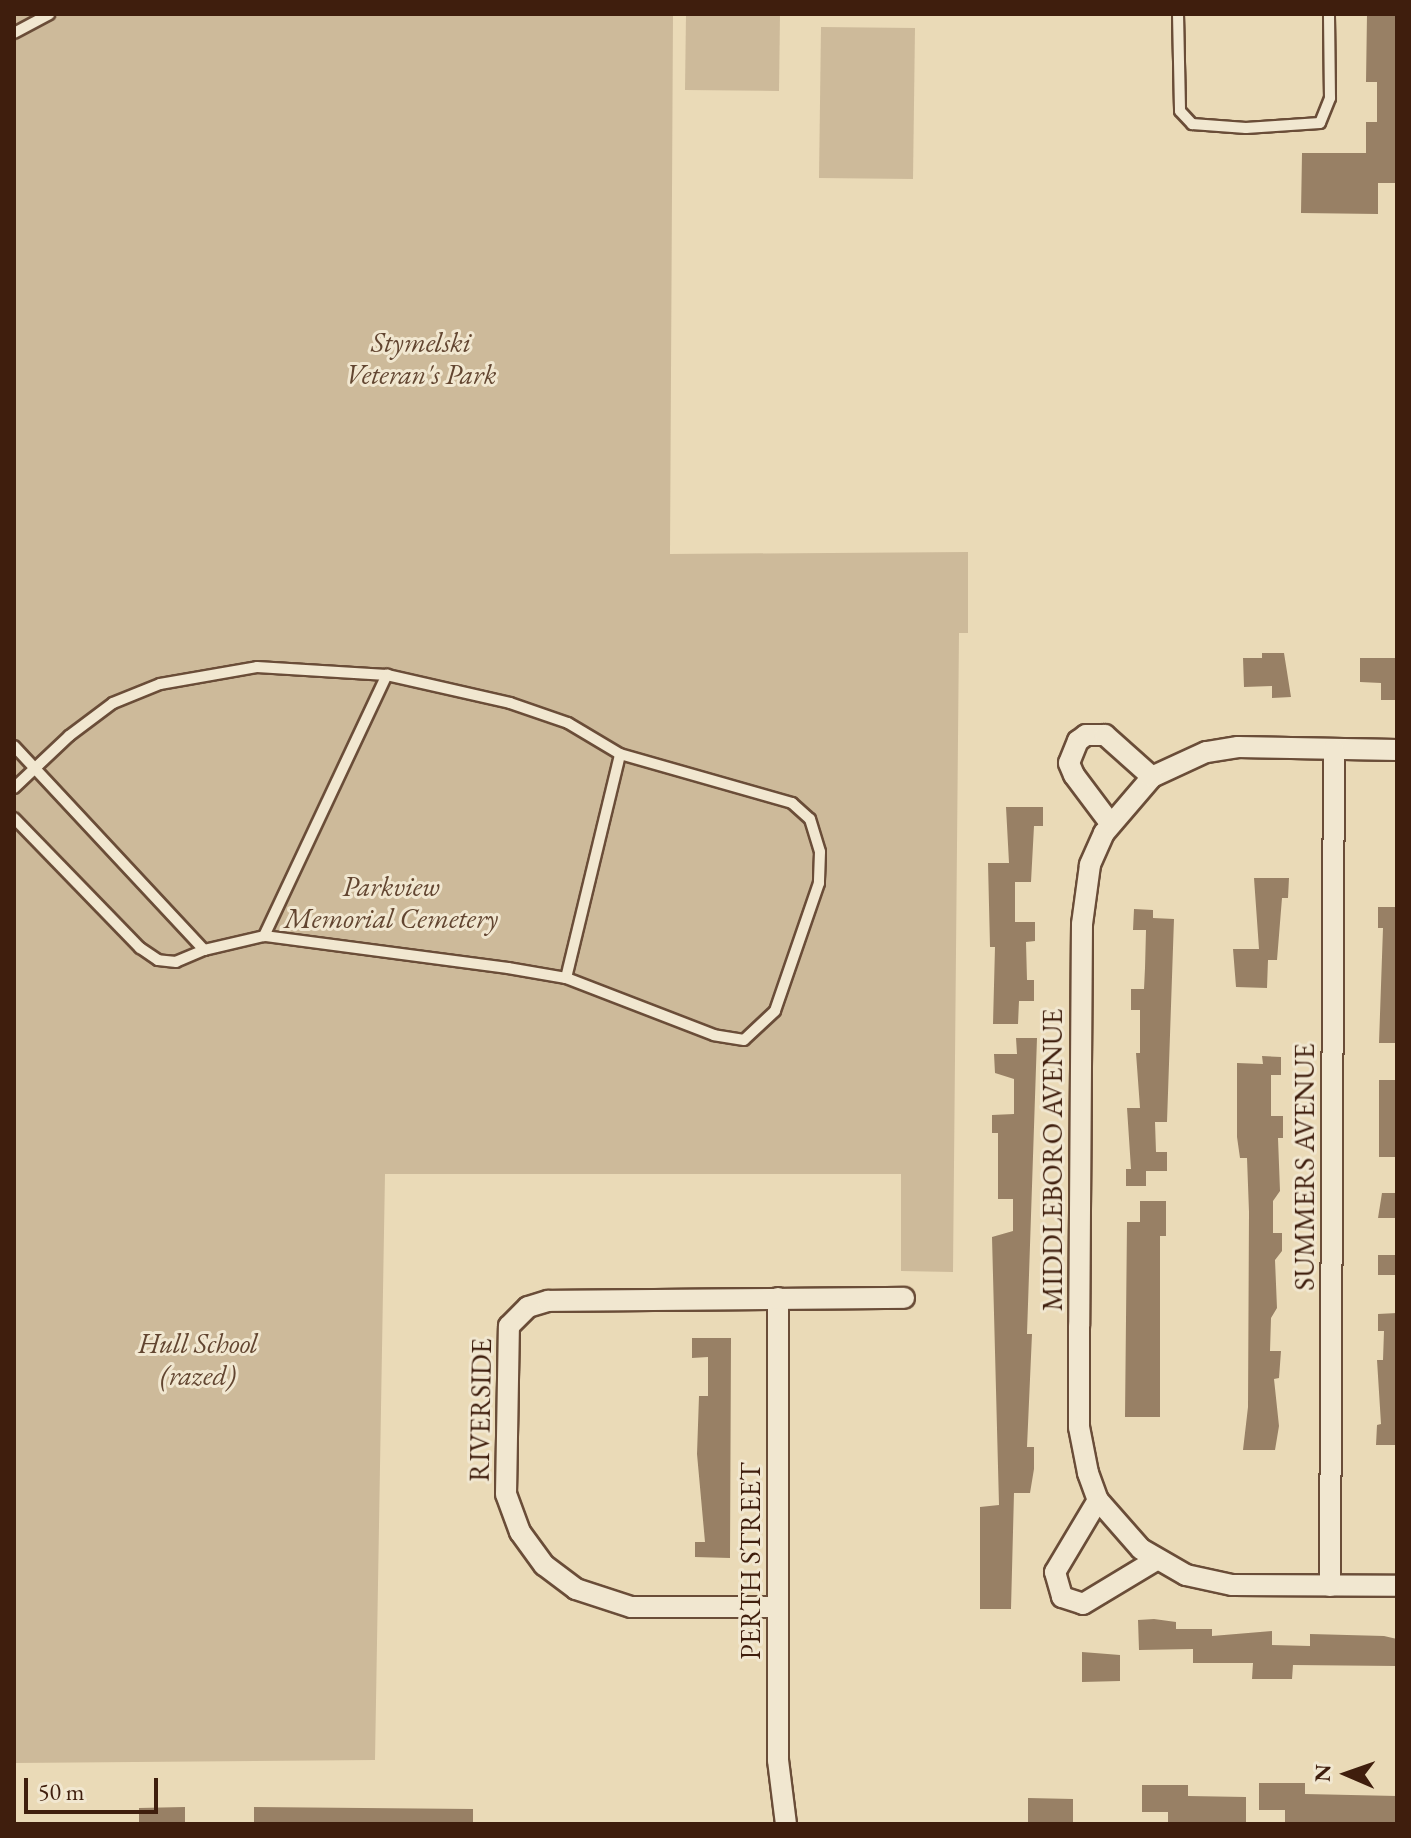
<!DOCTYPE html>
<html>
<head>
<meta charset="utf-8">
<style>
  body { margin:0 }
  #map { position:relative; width:1411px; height:1838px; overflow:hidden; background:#eadab7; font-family:"EB Garamond",serif }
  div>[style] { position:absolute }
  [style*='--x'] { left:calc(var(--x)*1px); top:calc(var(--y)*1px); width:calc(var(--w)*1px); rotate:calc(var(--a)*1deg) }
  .green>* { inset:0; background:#cdba9a }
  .building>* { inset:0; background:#988065 }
  .roads { filter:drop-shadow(2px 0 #6a4d38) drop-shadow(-2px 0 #6a4d38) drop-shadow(0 2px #6a4d38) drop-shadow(0 -2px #6a4d38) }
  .service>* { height:10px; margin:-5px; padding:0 5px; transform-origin:5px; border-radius:5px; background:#f1e7d0 }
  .minor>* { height:20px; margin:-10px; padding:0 10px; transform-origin:10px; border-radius:10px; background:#f1e7d0 }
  span { translate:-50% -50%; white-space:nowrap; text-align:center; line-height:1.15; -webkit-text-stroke:6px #f1e7d0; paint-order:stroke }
  .park-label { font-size:28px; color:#624530; font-style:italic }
  .street-label { font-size:28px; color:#3f1e0d }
  .frame { position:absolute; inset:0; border:16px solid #3f1e0d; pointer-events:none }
  .north { position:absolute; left:1307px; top:1734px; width:80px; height:80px; -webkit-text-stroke:6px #f1e7d0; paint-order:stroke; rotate:272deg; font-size:22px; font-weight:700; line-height:32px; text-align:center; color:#3f1e0d }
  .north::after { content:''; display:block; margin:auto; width:28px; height:36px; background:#3f1e0d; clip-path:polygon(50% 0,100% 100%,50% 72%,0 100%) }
  .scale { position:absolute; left:24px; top:1778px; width:134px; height:36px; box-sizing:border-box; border:4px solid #3f1e0d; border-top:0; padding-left:10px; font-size:24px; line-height:28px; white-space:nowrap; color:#3f1e0d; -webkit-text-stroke:6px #f1e7d0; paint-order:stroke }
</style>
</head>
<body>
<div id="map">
  <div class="green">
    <i style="clip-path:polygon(14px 14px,673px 14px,670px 554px,968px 552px,968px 633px,959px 633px,953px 1272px,901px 1271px,901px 1174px,385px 1174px,375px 1760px,14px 1763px)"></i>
    <i style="clip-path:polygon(686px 14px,780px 14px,779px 91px,685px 90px)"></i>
    <i style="clip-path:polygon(821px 27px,915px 28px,913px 179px,819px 178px)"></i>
  </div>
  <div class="building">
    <i style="clip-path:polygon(1367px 14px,1397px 14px,1397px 183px,1378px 183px,1378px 214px,1301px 213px,1302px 153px,1366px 153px,1366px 122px,1377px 122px,1377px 82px,1366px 82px)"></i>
    <i style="clip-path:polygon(1262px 653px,1284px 653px,1291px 697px,1272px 698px,1272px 686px,1244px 687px,1243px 658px,1262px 658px)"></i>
    <i style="clip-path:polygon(1360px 658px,1395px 658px,1397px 700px,1381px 700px,1381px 683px,1360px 682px)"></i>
    <i style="clip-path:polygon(1006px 807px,1043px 807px,1043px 826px,1034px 826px,1031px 882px,1015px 882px,1015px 922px,1035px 922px,1035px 941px,1026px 942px,1027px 980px,1034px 980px,1034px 1001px,1019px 1001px,1018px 1024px,993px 1024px,995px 947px,990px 947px,988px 863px,1009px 863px)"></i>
    <i style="clip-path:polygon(1254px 878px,1289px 878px,1288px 898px,1282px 898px,1277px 960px,1268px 960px,1267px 988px,1236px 987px,1233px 949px,1259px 949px)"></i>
    <i style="clip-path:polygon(1378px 907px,1397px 907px,1397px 1043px,1379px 1043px,1383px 928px,1378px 928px)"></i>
    <i style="clip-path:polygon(1134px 909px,1153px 910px,1153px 918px,1174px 919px,1167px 1122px,1155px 1122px,1156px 1152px,1167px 1152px,1167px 1171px,1146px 1171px,1146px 1186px,1126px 1186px,1126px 1169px,1131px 1169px,1127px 1108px,1140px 1108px,1136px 1053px,1140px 1053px,1140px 1010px,1131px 1010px,1131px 989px,1144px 989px,1145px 968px,1146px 930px,1133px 930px)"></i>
    <i style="clip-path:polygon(1016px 1038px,1037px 1038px,1027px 1334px,1032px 1334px,1027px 1447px,1034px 1447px,1034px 1469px,1030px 1493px,1014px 1493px,1011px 1609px,980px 1609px,980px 1507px,999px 1505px,992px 1237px,1013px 1231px,1013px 1199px,998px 1199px,998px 1133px,992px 1133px,992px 1115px,1014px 1114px,1014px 1079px,995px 1073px,994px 1054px,1017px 1054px)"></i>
    <i style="clip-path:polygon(1262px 1056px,1281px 1057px,1281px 1075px,1271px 1075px,1271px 1116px,1283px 1116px,1283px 1138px,1278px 1138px,1280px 1191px,1273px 1201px,1273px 1233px,1282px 1233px,1282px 1251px,1275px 1260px,1277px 1308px,1271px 1318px,1270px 1351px,1281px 1351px,1279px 1378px,1274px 1379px,1279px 1426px,1275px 1450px,1243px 1450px,1248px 1407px,1249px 1212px,1247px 1158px,1240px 1158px,1237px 1137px,1237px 1063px,1263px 1064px)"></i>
    <i style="clip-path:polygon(1379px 1080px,1397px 1080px,1397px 1157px,1379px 1157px)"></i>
    <i style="clip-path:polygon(1382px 1193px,1397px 1193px,1397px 1218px,1378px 1218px)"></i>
    <i style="clip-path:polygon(1140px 1201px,1166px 1201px,1166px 1236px,1160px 1236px,1160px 1417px,1125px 1417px,1127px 1222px,1140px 1222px)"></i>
    <i style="clip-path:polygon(1378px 1255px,1397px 1255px,1397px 1275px,1378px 1275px)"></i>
    <i style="clip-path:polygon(1397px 1313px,1397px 1445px,1376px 1445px,1377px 1425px,1381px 1424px,1377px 1360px,1383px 1360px,1384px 1331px,1378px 1331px,1378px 1314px)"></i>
    <i style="clip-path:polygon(692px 1338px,731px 1338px,730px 1558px,695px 1557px,695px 1542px,705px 1542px,697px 1454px,699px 1396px,708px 1396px,708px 1357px,692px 1358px)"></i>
    <i style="clip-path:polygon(1154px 1619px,1176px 1622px,1176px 1629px,1212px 1629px,1212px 1636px,1272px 1631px,1272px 1645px,1310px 1646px,1310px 1634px,1384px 1636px,1397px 1639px,1397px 1666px,1293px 1665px,1292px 1679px,1252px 1679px,1253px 1663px,1193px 1663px,1193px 1649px,1139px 1650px,1138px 1620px)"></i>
    <i style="clip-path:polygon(1082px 1652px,1120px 1655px,1120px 1681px,1082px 1682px)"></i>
    <i style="clip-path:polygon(1259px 1783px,1305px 1783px,1305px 1794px,1397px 1796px,1397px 1824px,1285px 1824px,1285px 1810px,1259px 1810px)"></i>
    <i style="clip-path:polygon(1142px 1785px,1188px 1785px,1188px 1796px,1246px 1797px,1246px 1824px,1168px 1824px,1168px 1812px,1142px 1812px)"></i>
    <i style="clip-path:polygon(1028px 1798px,1073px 1799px,1073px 1824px,1028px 1823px)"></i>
    <i style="clip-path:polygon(185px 1807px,185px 1824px,139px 1824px,139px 1808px)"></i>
    <i style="clip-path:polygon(254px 1807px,473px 1809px,473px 1824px,254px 1824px)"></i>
  </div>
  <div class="roads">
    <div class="service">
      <i style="--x:1178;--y:14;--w:97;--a:88.8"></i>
      <i style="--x:1180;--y:111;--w:18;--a:47"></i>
      <i style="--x:1192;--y:124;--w:54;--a:4.2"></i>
      <i style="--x:1246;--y:128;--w:74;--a:-3.9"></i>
      <i style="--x:1320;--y:123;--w:27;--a:-68"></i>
      <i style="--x:1330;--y:98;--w:84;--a:-90.7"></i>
      <i style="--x:14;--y:33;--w:40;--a:-28"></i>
      <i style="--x:14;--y:746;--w:279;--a:47"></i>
      <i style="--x:14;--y:788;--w:76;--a:-43.4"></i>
      <i style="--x:69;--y:736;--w:55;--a:-36.9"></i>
      <i style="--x:113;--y:703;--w:51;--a:-22"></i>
      <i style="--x:160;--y:684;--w:98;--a:-9.9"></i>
      <i style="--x:257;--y:667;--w:130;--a:3.5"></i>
      <i style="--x:387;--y:675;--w:126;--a:12.8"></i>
      <i style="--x:510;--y:703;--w:61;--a:19"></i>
      <i style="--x:568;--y:723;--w:61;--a:30.8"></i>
      <i style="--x:620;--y:754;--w:179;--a:15.9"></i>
      <i style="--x:792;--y:803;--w:24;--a:42"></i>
      <i style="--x:810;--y:819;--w:34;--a:73"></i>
      <i style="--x:820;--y:852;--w:31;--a:92"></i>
      <i style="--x:819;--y:883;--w:135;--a:109"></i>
      <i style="--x:775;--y:1011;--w:42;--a:136.9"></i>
      <i style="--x:744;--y:1040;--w:30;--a:-171"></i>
      <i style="--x:714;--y:1035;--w:159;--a:-158.9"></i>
      <i style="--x:566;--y:978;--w:59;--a:-170.2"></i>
      <i style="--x:508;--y:968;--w:246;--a:-172.5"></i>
      <i style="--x:264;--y:936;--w:62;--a:166.9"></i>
      <i style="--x:204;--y:950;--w:30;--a:157"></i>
      <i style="--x:176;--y:962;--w:18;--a:-174"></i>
      <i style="--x:158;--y:960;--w:22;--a:-146"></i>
      <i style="--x:140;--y:948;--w:181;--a:-134.1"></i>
      <i style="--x:264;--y:936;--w:289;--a:-64.8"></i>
      <i style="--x:566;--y:978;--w:230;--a:-76.4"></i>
    </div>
    <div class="minor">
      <i style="--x:1397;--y:750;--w:159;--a:-178.9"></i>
      <i style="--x:1238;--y:747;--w:32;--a:171"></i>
      <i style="--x:1206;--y:752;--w:60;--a:155.2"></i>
      <i style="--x:1152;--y:777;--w:74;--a:130.6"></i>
      <i style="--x:1104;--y:833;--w:35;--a:114"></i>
      <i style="--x:1090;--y:865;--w:60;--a:97.7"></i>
      <i style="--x:1082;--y:924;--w:402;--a:90.4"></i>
      <i style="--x:1079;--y:1326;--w:101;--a:90"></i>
      <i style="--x:1079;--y:1427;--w:47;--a:78.9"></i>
      <i style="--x:1088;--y:1473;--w:29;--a:70"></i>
      <i style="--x:1098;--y:1500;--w:65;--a:48.7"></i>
      <i style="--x:1141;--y:1549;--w:52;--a:30"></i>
      <i style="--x:1186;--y:1575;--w:47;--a:12.3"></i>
      <i style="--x:1232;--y:1585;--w:165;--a:0.3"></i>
      <i style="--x:1110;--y:823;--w:60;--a:-126.9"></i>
      <i style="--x:1074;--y:775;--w:13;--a:-113"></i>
      <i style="--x:1069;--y:763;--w:24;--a:-68"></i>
      <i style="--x:1078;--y:741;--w:10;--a:-37"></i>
      <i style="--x:1086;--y:735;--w:19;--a:0"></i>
      <i style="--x:1105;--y:735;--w:63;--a:41.8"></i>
      <i style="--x:778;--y:1298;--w:462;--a:90"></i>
      <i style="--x:778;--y:1760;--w:64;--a:82.9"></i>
      <i style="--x:1098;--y:1500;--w:84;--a:120.8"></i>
      <i style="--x:1055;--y:1572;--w:26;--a:74"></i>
      <i style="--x:1062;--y:1597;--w:22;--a:18"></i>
      <i style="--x:1083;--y:1604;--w:85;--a:-31.1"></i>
      <i style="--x:1330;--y:1586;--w:837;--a:-89.73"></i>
      <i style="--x:778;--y:1607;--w:147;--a:180"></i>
      <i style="--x:631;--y:1607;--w:58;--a:-161.9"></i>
      <i style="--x:576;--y:1589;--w:40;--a:-143"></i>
      <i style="--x:544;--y:1565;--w:41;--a:-126"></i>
      <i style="--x:520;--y:1532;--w:40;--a:-110.2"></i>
      <i style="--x:506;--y:1494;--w:168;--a:-89"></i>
      <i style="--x:509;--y:1326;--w:27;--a:-45"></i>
      <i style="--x:528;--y:1307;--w:21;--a:-17"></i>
      <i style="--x:548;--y:1301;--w:356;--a:-0.5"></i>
    </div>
  </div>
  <div class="park-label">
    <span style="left:421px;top:358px">Stymelski<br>Veteran's Park</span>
    <span style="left:391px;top:902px">Parkview<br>Memorial Cemetery</span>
    <span style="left:198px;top:1359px">Hull School<br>(razed)</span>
  </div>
  <div class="street-label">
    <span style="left:1052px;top:1160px;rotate:-90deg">MIDDLEBORO AVENUE</span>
    <span style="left:1304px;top:1167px;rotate:-90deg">SUMMERS AVENUE</span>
    <span style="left:480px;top:1410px;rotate:-89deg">RIVERSIDE</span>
    <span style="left:750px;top:1561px;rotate:-90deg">PERTH STREET</span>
  </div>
  <div class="frame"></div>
  <div class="north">N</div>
  <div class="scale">50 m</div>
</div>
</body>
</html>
